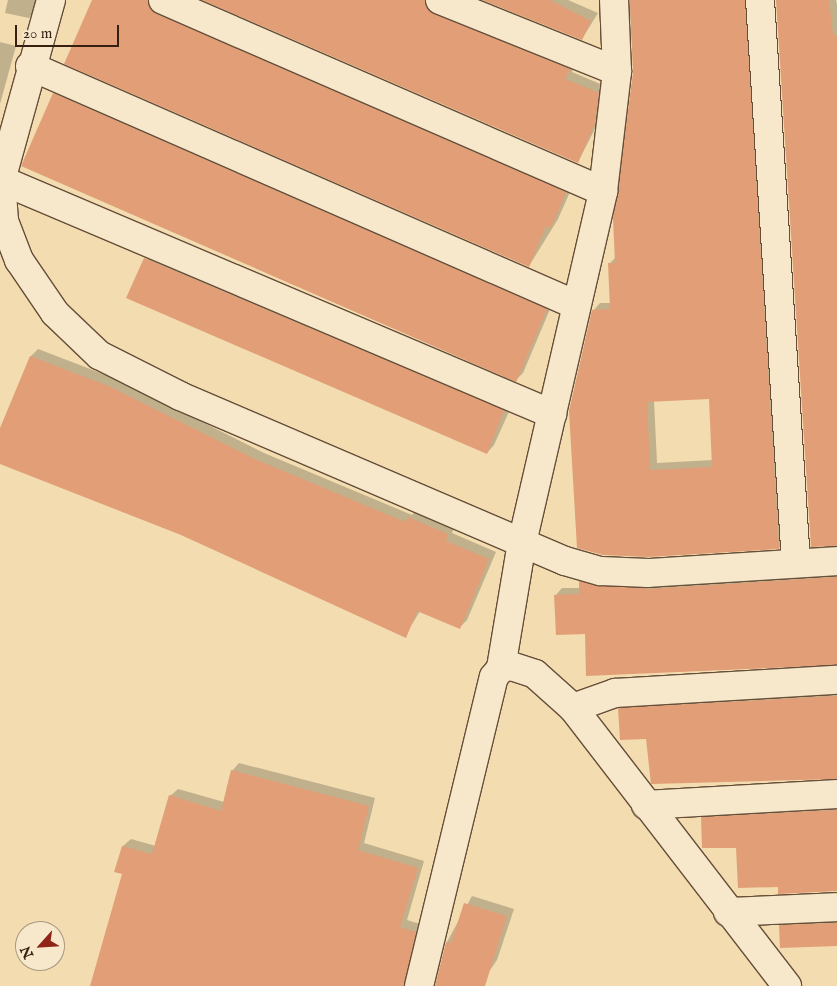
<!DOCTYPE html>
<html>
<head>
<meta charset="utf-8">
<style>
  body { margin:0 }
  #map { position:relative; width:837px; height:986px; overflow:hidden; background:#f2dcb0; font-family:"IM FELL English",serif }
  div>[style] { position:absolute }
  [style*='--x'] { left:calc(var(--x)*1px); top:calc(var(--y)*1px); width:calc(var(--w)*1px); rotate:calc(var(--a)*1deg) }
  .shadow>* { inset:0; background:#0003 }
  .building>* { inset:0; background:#e29e77 }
  .roads { filter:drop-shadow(1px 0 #664e39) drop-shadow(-1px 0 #664e39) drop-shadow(0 1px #664e39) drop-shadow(0 -1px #664e39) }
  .minor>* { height:28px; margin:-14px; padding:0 14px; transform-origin:14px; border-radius:14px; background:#f7e8cc }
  span { translate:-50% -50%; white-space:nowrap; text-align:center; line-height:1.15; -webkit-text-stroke:5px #f7e8cc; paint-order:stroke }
  .north { position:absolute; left:15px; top:921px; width:50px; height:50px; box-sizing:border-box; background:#f7e8cc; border:1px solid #aa9881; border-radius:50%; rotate:244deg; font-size:14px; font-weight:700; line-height:20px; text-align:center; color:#371f11 }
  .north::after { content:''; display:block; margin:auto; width:18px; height:22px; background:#8f2418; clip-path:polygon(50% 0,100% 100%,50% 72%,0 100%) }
  .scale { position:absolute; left:15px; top:25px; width:104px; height:22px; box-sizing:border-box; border:2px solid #371f11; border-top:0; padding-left:6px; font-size:15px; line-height:18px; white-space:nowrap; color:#371f11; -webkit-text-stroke:4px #f7e8cc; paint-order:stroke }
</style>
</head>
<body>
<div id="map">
  <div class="shadow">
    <i style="clip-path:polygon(8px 0,45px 0,29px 18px,5px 13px)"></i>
    <i style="clip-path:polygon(93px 0,159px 0,573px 185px,558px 219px,529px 266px)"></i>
    <i style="clip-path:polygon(205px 0,436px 0,576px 61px,572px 72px,605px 86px,602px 115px,578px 162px)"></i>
    <i style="clip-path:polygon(485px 0,568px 0,598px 13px,582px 39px)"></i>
    <i style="clip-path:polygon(evenodd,629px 0,752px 0,786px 540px,779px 548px,648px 556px,593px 311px,600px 303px,611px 303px,609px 264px,616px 257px,634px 73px,629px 0,710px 398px,713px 460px,657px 463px,654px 401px,710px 398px)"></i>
    <i style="clip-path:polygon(777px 0,836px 0,837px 5px,837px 546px)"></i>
    <i style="clip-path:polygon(0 42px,16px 46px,0 104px)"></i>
    <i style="clip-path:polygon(61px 86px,553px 302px,523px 373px,516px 380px,54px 94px)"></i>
    <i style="clip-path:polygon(152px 251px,511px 407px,494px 445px,487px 453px,128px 297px)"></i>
    <i style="clip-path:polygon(38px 349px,119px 380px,264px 453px,412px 515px,416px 510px,455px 526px,452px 533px,496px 552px,467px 620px,460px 627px,420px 611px,405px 636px,182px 534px,0 462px,0 431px,31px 356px)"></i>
    <i style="clip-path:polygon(837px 570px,837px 665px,588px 675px,586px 632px,555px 596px,562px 588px,580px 588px,587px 574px)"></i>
    <i style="clip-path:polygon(837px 689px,837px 777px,647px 738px,619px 709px,627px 702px)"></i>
    <i style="clip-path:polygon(239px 763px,375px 798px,364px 843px,424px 861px,407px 920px,423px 925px,414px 986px,93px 986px,123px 873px,116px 871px,123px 846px,131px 839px,156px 846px,170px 796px,178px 789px,224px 802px,232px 771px)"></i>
    <i style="clip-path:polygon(837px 803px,837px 890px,779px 886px,702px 818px,710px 811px)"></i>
    <i style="clip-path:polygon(472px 896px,514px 909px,497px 960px,479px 986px,436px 986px,447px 942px)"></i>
    <i style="clip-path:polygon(837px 915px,837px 945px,780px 926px,788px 918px)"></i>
  </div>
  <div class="building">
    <i style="clip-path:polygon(92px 0,148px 0,157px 14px,566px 192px,551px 228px,546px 226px,529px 267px,64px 64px)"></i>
    <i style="clip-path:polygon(202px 0,425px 0,434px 14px,570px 69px,565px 79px,599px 93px,595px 123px,578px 163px)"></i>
    <i style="clip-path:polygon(482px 0,550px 0,591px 21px,582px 40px)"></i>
    <i style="clip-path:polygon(evenodd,630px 0,745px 0,779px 549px,648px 557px,603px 555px,577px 548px,569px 411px,592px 310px,610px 309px,608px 263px,615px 263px,613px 218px,633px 73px,630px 0,709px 399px,712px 467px,650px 470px,647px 402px,709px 399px)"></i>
    <i style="clip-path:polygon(776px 0,829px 0,833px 35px,837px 35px,837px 546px,811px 547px)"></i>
    <i style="clip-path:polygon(53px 93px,547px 309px,516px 382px,21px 166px)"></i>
    <i style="clip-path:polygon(144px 258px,504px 410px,487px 454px,126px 298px)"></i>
    <i style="clip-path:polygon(30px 356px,111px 387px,257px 460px,405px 522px,408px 517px,448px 534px,446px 541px,489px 559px,460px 629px,417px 611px,406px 638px,181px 535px,0 464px,0 428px)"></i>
    <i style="clip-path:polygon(837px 577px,837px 665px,586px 676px,585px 634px,556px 635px,554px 595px,579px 594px,579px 581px,649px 589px)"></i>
    <i style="clip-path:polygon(837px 696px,837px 779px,651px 784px,646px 739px,620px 740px,618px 708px)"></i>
    <i style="clip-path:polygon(231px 770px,369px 806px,358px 850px,418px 868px,400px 927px,416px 932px,404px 986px,90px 986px,122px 874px,114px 872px,122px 846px,152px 854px,169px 795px,221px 811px)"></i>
    <i style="clip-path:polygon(837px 810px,837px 891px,778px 894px,778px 887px,738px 888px,736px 848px,702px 848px,701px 817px)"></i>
    <i style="clip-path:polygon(464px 903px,507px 916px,485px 986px,435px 986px,446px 942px,451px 943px)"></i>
    <i style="clip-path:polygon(837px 923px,837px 946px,780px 948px,779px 925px)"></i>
  </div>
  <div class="roads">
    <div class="minor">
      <i style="--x:51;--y:0;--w:187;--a:105.5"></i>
      <i style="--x:1;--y:180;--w:41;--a:85.8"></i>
      <i style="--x:4;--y:221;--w:42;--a:69"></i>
      <i style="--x:19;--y:260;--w:64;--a:55.8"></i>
      <i style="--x:55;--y:313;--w:61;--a:43.7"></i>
      <i style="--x:99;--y:355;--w:91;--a:26.8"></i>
      <i style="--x:180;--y:396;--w:419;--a:23.2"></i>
      <i style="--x:565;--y:561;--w:37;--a:16"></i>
      <i style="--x:601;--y:571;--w:47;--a:2.4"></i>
      <i style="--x:648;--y:573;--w:189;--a:-3.6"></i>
      <i style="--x:163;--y:0;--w:480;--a:23.5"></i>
      <i style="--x:440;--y:0;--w:191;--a:21.9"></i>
      <i style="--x:760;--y:0;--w:564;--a:86.34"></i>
      <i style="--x:30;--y:66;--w:594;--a:23.63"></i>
      <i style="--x:1;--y:180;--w:599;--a:23.01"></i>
      <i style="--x:501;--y:668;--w:127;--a:-80.5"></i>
      <i style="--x:522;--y:543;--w:361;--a:-77"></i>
      <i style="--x:603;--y:191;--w:121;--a:-83.3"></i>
      <i style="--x:617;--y:71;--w:71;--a:-92.4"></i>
      <i style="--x:573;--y:708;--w:45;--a:-19.7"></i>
      <i style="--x:615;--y:693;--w:222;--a:-3.4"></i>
      <i style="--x:646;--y:805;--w:191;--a:-3.3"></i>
      <i style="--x:728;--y:912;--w:109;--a:-2.6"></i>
      <i style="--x:419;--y:986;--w:318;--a:-76.4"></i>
      <i style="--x:494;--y:677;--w:11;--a:-52"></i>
      <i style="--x:501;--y:668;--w:10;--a:-11"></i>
      <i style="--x:511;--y:666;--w:25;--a:18"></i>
      <i style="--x:535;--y:674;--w:51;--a:41.8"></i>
      <i style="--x:573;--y:708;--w:351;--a:52.4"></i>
    </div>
  </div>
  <div class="north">N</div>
  <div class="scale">20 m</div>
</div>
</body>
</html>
